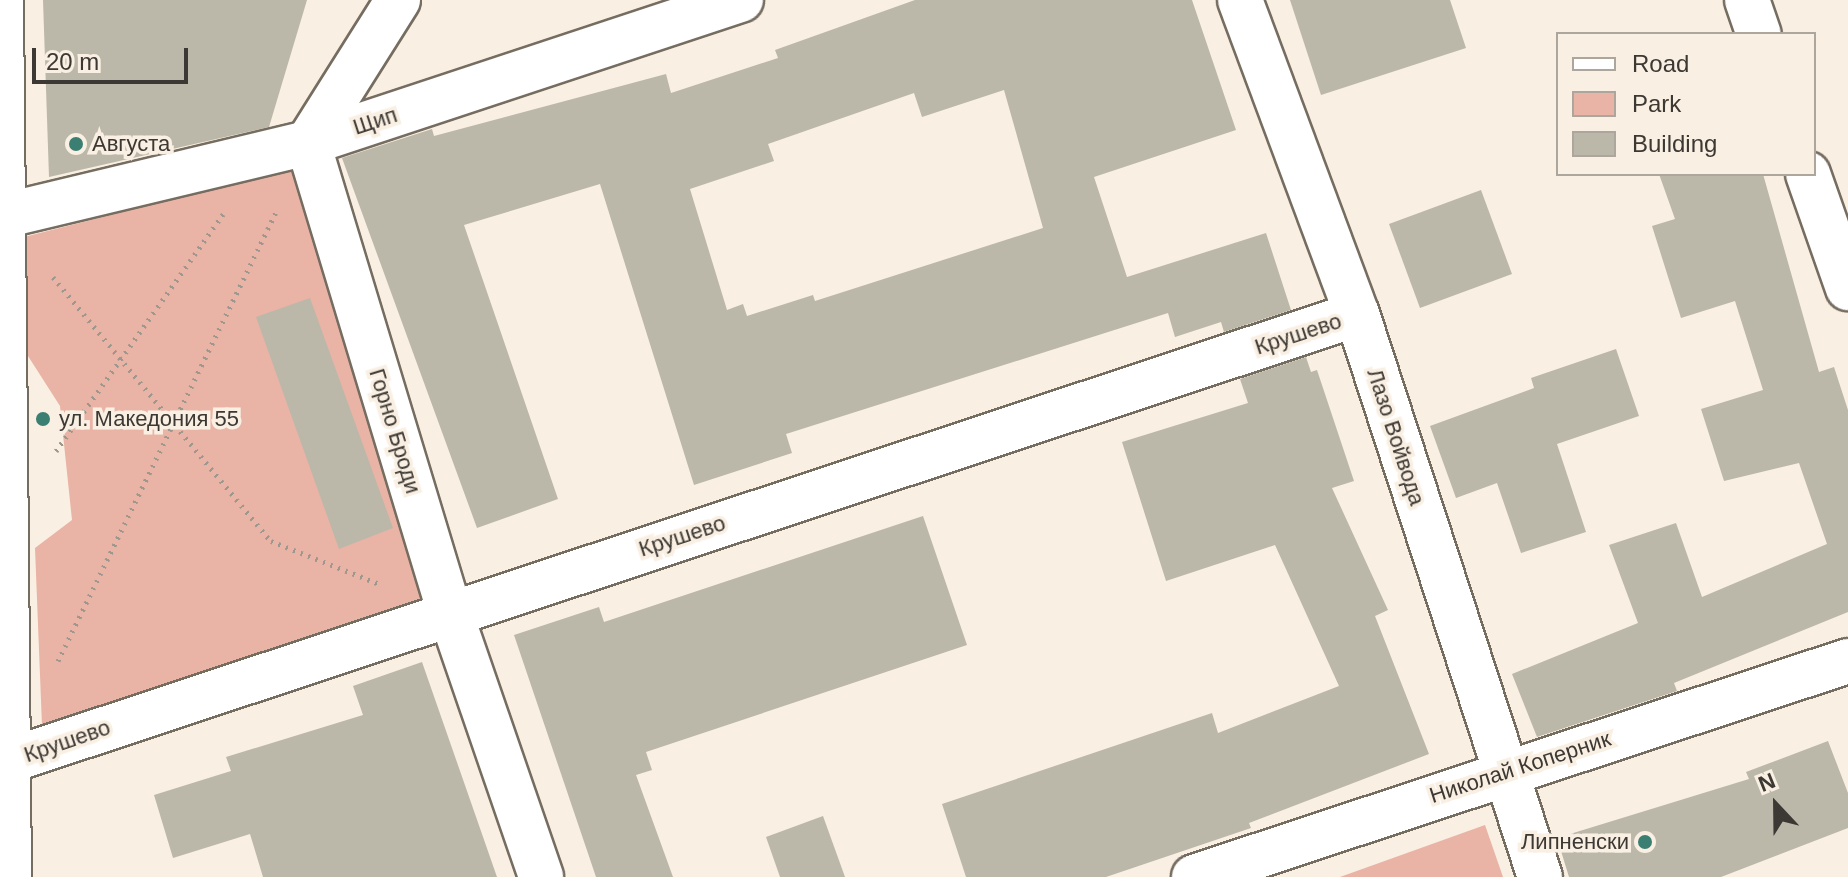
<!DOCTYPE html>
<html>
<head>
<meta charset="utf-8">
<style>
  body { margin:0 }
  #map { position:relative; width:1848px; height:877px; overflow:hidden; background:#f9efe2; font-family:Helvetica,sans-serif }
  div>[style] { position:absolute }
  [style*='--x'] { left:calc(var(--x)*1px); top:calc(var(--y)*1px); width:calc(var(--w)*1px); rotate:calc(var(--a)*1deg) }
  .green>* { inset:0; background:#e9b3a5 }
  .building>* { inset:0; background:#bbb8a9 }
  .path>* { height:5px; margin-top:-2.5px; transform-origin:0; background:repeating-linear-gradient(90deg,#9e978e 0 2px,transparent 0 8px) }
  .roads { filter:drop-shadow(2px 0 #766d61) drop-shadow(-2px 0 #766d61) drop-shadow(0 2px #766d61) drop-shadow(0 -2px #766d61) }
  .minor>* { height:44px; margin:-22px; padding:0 22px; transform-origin:22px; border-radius:22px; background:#fff }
  .tertiary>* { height:44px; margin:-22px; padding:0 22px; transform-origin:22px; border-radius:22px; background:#fff }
  .dots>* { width:22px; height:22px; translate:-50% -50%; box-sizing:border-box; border:4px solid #f9efe2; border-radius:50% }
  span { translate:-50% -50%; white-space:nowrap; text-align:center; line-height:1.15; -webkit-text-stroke:7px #f9efe2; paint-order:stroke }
  .street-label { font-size:22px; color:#3c3833 }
  .poi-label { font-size:22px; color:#3c3833 }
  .left { translate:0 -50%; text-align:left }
  .right { translate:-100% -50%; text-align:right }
  .legend { position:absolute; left:1556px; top:32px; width:260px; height:144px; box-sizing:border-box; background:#f9efe2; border:2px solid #ada69c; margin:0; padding:10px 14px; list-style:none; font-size:24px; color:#3c3833 }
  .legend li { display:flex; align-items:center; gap:16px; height:40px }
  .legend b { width:40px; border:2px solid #ada69c }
  .north { position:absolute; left:1736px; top:765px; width:80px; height:80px; -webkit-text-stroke:6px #f9efe2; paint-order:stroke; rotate:338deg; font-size:22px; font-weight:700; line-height:32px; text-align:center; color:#3c3833 }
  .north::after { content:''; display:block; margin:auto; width:28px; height:36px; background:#3c3833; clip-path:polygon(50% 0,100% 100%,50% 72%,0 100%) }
  .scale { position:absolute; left:32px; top:48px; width:156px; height:36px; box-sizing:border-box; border:4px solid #3c3833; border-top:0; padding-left:10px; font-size:24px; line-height:28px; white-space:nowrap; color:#3c3833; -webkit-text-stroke:6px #f9efe2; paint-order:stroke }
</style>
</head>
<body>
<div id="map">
  <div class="green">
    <i style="clip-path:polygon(299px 167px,429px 601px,42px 726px,35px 548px,72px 520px,60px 406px,28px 356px,24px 237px)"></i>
    <i style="clip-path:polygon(1485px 825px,1503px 877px,1340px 877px)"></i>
  </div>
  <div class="building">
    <i style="clip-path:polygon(43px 0,307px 0,269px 127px,49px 177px)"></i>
    <i style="clip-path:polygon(evenodd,915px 0,1192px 0,1236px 130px,1094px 177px,1127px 277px,1266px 233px,1291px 310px,1224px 332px,1221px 322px,1175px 337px,1168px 313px,786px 434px,792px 453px,694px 485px,600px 184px,464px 225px,558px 499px,477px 528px,342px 158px,432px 129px,434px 136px,666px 74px,671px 93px,778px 58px,775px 50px,915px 0,1004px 90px,1043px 228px,815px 301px,813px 295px,747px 316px,743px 304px,727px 310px,690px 189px,774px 161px,768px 144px,914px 93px,922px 117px,1004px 90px)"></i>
    <i style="clip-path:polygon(1290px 0,1450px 0,1466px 48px,1321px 95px)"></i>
    <i style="clip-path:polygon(1659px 174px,1763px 174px,1819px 372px,1834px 367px,1848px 410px,1848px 612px,1674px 683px,1677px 691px,1537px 737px,1512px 674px,1638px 623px,1609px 545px,1676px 523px,1702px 597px,1827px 544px,1799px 463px,1724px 481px,1701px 409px,1763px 390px,1735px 301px,1681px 318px,1652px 226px,1675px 219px)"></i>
    <i style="clip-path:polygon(1481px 190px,1512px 274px,1420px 308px,1389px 224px)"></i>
    <i style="clip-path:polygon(310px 298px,393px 528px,339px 549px,256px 317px)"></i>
    <i style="clip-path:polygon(1616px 349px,1639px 416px,1557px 444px,1586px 532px,1521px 553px,1497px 483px,1456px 498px,1430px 426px,1534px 388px,1531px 378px)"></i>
    <i style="clip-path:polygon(1306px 357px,1311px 372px,1317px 370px,1354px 481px,1332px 488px,1388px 610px,1375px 616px,1429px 754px,1249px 823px,1251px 828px,1106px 877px,966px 877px,942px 804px,1212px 713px,1218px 733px,1339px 686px,1275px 545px,1166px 581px,1122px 442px,1248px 403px,1240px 379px)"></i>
    <i style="clip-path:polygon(923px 516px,967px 645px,646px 752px,652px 770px,636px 775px,673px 877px,596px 877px,514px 635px,599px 607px,604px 622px)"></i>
    <i style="clip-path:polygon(422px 662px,497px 877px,263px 877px,250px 834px,173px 858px,154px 795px,231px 771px,226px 757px,363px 715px,353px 686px)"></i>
    <i style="clip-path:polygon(1828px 741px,1848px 793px,1848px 828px,1721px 877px,1569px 877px,1557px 838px,1749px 779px,1746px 772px)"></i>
    <i style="clip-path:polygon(823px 816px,845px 877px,780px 877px,766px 837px)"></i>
  </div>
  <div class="path">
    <i style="--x:53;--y:277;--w:342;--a:50.5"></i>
    <i style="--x:271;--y:541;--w:119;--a:21.6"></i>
    <i style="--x:56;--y:451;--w:290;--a:-54.8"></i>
    <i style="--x:58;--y:661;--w:498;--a:-64.1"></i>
  </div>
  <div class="roads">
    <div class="minor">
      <i style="--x:398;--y:0;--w:169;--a:122.2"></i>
      <i style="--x:308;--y:143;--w:490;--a:73.2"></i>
      <i style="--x:450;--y:612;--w:280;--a:71"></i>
      <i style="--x:1240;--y:0;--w:335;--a:69.6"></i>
      <i style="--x:1357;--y:314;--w:592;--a:71.99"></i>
      <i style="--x:1747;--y:0;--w:36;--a:71"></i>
      <i style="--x:1808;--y:174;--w:121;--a:70.7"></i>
      <i style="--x:3;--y:216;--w:314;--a:-13.5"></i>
      <i style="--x:308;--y:143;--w:456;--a:-18.3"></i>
      <i style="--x:8;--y:761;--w:1421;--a:-18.33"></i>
      <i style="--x:1194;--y:877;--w:689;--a:-18.28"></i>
    </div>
    <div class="tertiary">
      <i style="--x:1;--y:0;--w:877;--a:89.48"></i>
    </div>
  </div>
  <div class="dots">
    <i style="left:76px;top:144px;background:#3b7f72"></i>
    <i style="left:43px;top:419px;background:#3b7f72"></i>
    <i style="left:1645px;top:842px;background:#3b7f72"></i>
  </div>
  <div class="street-label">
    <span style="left:375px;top:121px;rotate:-18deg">Щип</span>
    <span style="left:1298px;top:334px;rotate:-18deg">Крушево</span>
    <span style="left:395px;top:431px;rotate:73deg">Горно Броди</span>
    <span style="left:1396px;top:437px;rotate:72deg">Лазо Войвода</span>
    <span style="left:682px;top:536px;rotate:-18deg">Крушево</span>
    <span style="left:67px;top:741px;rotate:-19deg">Крушево</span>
    <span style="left:1520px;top:767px;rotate:-18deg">Николай Коперник</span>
  </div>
  <div class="poi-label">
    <span class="left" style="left:92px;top:144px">Августа</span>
    <span class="left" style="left:59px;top:419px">ул. Македония 55</span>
    <span class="right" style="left:1629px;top:842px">Липненски</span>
  </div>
  <ul class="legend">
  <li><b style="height:10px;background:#fff"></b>Road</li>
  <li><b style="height:22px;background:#e9b3a5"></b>Park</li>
  <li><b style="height:22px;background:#bbb8a9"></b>Building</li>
  </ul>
  <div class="north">N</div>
  <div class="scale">20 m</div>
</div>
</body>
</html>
